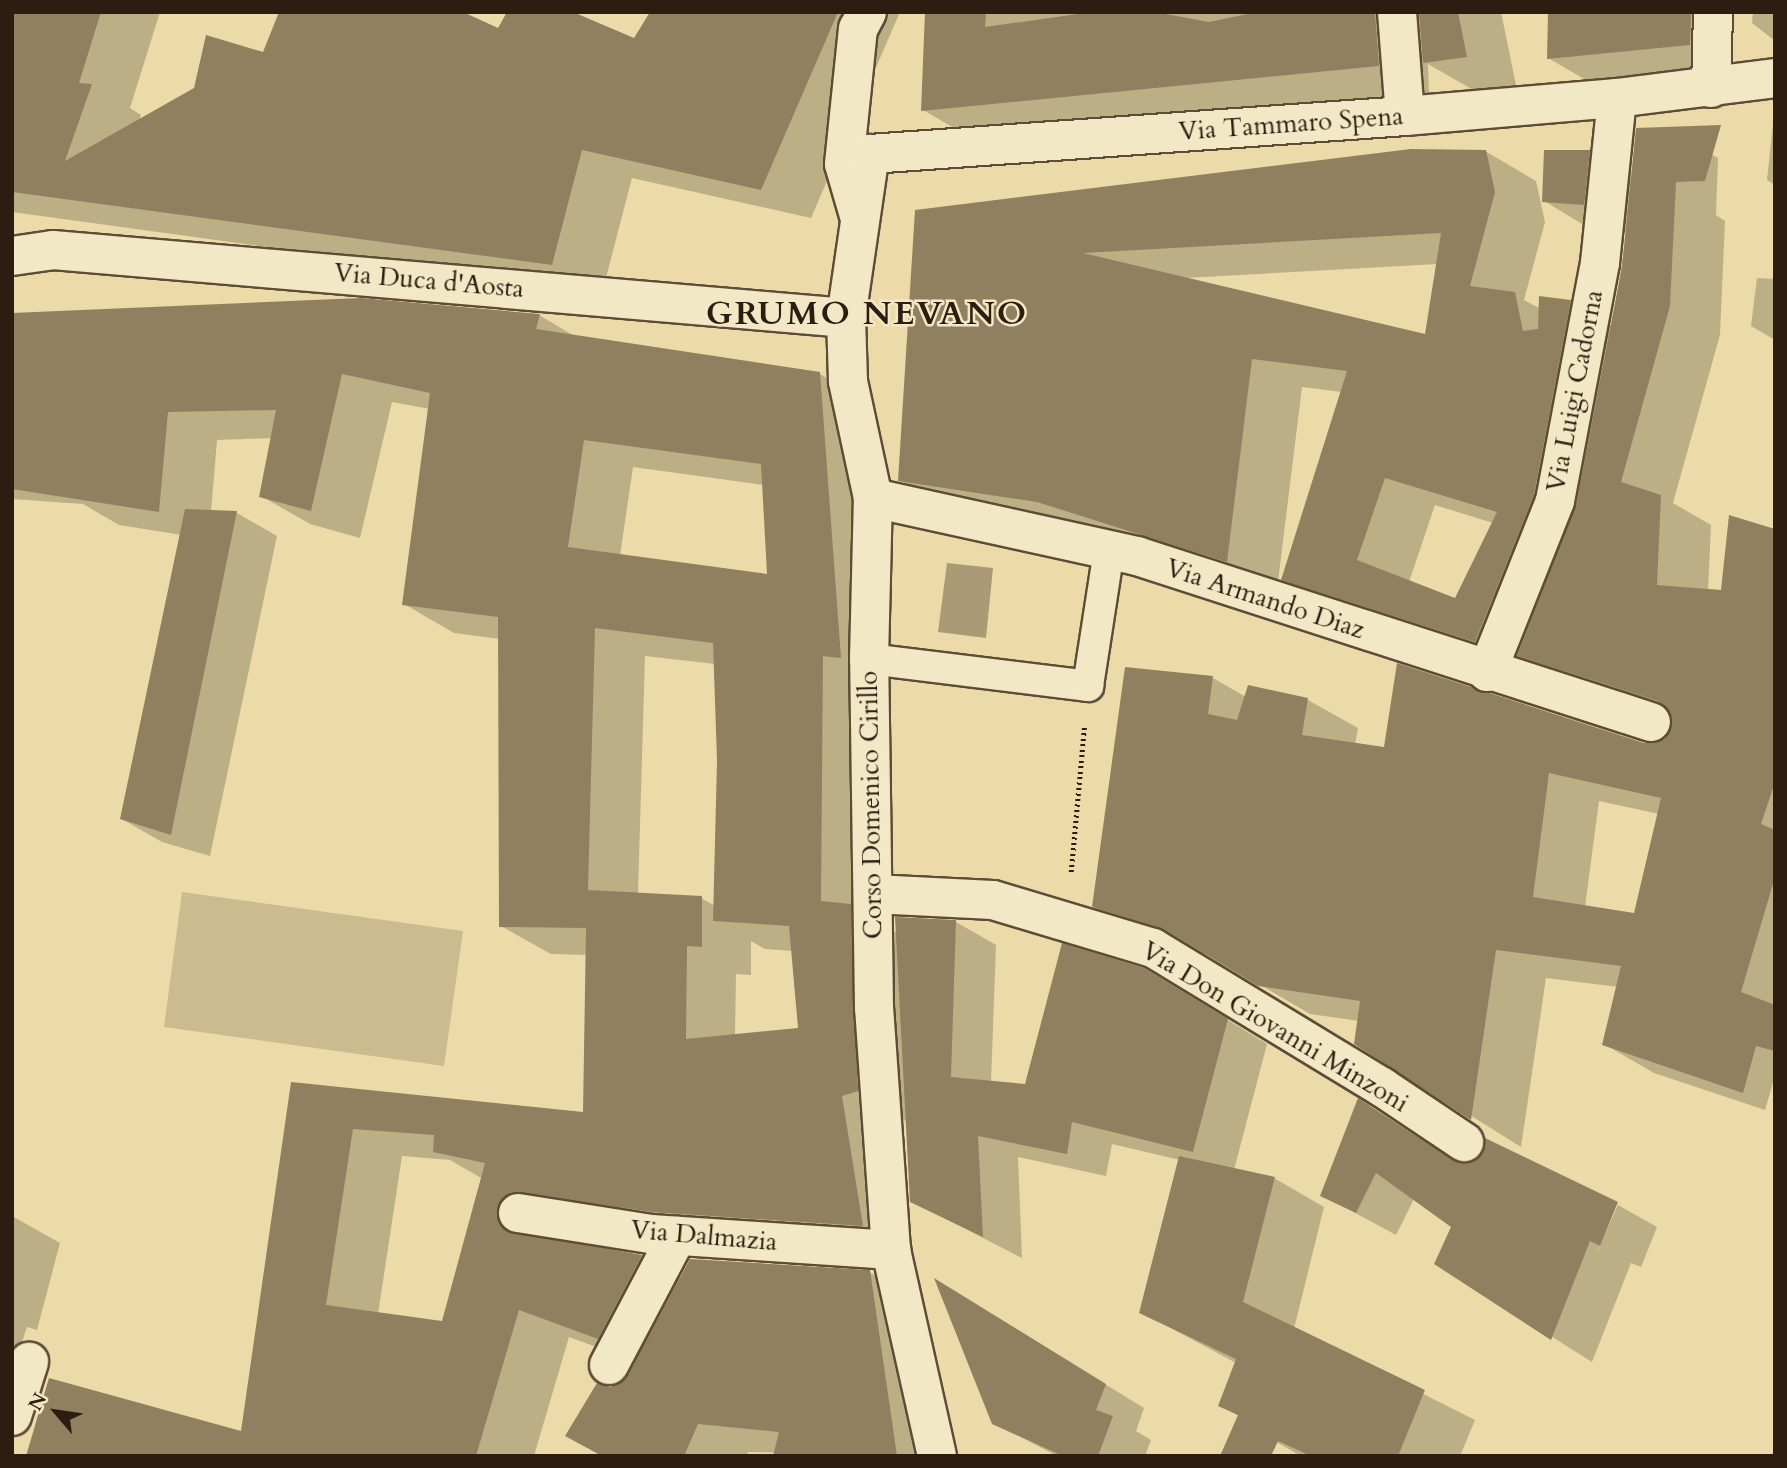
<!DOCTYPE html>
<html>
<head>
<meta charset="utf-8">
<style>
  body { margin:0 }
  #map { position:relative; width:1787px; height:1468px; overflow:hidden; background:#ecdba8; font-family:Cardo,serif }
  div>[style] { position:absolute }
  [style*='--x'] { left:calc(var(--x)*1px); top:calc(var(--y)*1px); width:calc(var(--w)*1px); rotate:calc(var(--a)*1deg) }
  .green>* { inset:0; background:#ccbb8e }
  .water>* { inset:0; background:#ab9a75 }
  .shadow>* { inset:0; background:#0003 }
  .building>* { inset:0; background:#908060 }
  .path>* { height:4.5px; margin-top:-2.25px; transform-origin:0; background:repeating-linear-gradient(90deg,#2d1d11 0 2px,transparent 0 5.5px) }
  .roads { filter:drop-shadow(2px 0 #5d4c37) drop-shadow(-2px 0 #5d4c37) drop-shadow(0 2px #5d4c37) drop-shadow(0 -2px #5d4c37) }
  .service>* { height:30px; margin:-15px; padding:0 15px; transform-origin:15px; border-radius:15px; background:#f3e8c6 }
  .minor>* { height:38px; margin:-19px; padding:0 19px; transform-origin:19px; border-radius:19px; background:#f3e8c6 }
  .tertiary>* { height:38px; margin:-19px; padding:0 19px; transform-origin:19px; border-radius:19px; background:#f3e8c6 }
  span { translate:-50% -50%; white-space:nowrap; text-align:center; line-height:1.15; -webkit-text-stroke:5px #f3e8c6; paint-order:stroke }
  .street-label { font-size:26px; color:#2d1d11 }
  .district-label { font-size:33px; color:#2d1d11; font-weight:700; letter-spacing:2px }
  .frame { position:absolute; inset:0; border:14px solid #2d1d11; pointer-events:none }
  .north { position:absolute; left:21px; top:1377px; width:70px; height:70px; -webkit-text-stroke:5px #f3e8c6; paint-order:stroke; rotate:299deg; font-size:19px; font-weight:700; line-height:28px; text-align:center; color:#2d1d11 }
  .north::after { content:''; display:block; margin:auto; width:24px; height:32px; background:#2d1d11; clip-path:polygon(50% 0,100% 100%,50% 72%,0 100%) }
</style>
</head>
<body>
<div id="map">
  <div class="green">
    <i style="clip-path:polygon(182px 892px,463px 931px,444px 1066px,164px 1027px)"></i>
  </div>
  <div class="water">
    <i style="clip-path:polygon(947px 563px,993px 568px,986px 638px,938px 632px)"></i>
  </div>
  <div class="shadow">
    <i style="clip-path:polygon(12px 12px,160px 12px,130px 108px,141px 115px,139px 122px,264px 54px,498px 30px,634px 41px,652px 12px,900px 12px,811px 218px,632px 178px,602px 293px,12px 212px)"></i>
    <i style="clip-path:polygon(927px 12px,1501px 12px,1516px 85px,1475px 91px,1428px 64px,1429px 94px,973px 139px,923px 110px)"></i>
    <i style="clip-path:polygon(1550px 12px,1725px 12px,1722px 75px,1598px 87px,1548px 58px)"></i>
    <i style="clip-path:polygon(1753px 12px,1775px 12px,1775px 41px,1752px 23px)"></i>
    <i style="clip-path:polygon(1773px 124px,1775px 124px,1775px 185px,1767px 180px)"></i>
    <i style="clip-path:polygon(evenodd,1668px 129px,1718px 158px,1716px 215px,1725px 221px,1720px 335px,1673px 503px,1711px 525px,1708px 591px,1775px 610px,1775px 1076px,1765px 1110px,1654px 1073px,1604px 1044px,1618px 987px,1546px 978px,1521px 1147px,1356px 1044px,1359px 1021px,1310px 1014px,1211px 956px,1144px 935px,1093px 906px,1213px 678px,1246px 697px,1308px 700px,1358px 728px,1355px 745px,1386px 749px,1644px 745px,1668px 739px,1674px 718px,1569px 684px,1529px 661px,1526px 670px,1334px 608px,1283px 579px,1342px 392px,1302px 387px,1277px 590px,950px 509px,900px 480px,917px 212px,1485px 151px,1536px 181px,1545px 222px,1524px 300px,1541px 309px,1570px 302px,1612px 326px,1627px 232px,1594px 231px,1544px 201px,1589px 152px,1633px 177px,1668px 129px,1438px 264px,1426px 337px,1185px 278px,1438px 264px,1668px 129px,1435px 505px,1493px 523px,1456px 600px,1409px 582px,1435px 505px,1668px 129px,1599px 801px,1659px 814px,1635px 915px,1585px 907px,1599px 801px)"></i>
    <i style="clip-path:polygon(1757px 278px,1775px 279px,1775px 340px,1751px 326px)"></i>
    <i style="clip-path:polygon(evenodd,12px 315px,539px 315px,576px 337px,820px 374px,869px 403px,890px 685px,872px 683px,870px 917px,897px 933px,956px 922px,996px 945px,991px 1083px,1026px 1086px,1184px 993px,1267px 1044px,1234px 1170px,1274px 1178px,1324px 1207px,1294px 1329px,1475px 1420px,1460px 1456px,1301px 1456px,1237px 1420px,1239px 1416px,1220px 1405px,1236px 1363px,1141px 1312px,1180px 1160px,1112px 1144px,1106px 1176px,1018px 1157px,1022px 1258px,911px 1201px,907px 1120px,891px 1124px,912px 1254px,551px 1227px,548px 1242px,642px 1256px,681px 1279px,869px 1272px,919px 1301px,943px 1456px,748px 1452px,746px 1456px,602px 1456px,611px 1389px,630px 1376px,637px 1362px,569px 1337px,534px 1456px,27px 1456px,242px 1433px,293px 1084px,584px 1114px,587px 955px,551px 954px,501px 926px,500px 639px,454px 633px,404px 604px,430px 409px,392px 402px,360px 538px,310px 524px,261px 496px,272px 438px,217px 440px,211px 512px,237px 513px,277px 536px,210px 856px,162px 842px,122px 819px,182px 535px,119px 525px,83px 504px,12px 499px,12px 315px,633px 467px,764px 485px,769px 576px,620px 556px,633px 467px,12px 315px,645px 656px,715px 664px,719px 761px,715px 906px,701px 898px,638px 894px,645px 656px,12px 315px,751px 941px,765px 949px,793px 951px,800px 1030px,735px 1036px,736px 974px,751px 975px,751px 941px,12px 315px,402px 1156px,450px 1160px,483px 1179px,443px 1323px,378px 1314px,402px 1156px)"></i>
    <i style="clip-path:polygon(1359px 1100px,1457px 1162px,1615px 1204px,1596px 1254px,1618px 1205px,1657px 1227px,1641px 1267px,1631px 1263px,1592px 1362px,1436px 1264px,1453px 1226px,1414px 1199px,1396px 1235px,1322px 1195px)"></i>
    <i style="clip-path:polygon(12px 1216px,60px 1243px,37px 1330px,27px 1327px,12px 1372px)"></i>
    <i style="clip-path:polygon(973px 1303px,1144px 1408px,1136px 1431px,1151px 1440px,1145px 1456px,1057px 1456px,994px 1423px)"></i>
  </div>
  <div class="building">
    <i style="clip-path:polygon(12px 12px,101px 12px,79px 83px,92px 84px,65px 161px,194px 88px,206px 35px,263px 52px,279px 12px,463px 12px,498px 28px,507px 12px,573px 12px,634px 38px,650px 12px,838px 12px,761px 190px,582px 150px,552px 265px,12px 192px)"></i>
    <i style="clip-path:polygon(925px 12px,986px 12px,985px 27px,1092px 12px,1155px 12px,1209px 22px,1257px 12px,1375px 12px,1379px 66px,921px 111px)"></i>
    <i style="clip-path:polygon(1419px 12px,1458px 12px,1467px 57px,1423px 63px)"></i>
    <i style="clip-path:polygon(1548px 12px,1691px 12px,1690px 45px,1547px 59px)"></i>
    <i style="clip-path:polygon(evenodd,1721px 125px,1705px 181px,1676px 182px,1670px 306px,1621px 482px,1661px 495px,1657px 585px,1721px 590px,1729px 515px,1775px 529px,1775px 782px,1761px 824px,1775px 830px,1775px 877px,1741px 992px,1775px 1005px,1775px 1051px,1756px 1046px,1743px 1093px,1602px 1045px,1621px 966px,1496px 950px,1471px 1120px,1354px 1044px,1360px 1001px,1258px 986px,1164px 929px,1092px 907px,1125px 667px,1213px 676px,1208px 714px,1237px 720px,1248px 685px,1308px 698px,1302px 735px,1384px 747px,1397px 663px,1644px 743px,1665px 739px,1672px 718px,1658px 701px,1517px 656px,1576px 505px,1622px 267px,1636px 128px,1721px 125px,1549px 773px,1661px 798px,1634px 913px,1533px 897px,1549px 773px)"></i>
    <i style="clip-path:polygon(evenodd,1411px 149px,1486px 150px,1495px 192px,1470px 286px,1515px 292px,1523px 331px,1538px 329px,1539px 296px,1571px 300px,1534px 495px,1475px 642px,1281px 580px,1347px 371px,1252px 359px,1227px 562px,1037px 502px,898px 481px,915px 210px,1411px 149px,1441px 233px,1425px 334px,1083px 253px,1441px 233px,1411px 149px,1385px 478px,1497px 512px,1455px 598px,1357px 560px,1385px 478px)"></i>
    <i style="clip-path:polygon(1544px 150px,1590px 150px,1584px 205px,1542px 202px)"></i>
    <i style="clip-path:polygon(evenodd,361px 298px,540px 314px,536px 329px,820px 372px,841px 658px,823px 656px,821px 901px,851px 904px,858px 1091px,842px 1096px,863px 1226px,653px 1212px,511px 1192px,497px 1209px,505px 1230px,642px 1255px,598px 1339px,519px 1310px,476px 1456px,26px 1456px,49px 1378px,241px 1431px,291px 1082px,583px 1112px,586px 928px,499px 927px,498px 617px,402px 605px,430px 393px,342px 374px,311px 511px,259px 497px,276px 410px,168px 412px,159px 512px,12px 489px,12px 313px,361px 298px,584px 440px,761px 464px,767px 574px,568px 547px,584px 440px,361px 298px,595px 628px,713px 643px,717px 761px,713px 921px,789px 926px,798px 1028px,686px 1039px,687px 946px,702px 947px,702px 896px,588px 890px,595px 628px,361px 298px,353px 1129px,434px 1135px,433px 1152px,485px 1163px,442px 1321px,326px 1305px,353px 1129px)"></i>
    <i style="clip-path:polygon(185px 509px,237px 511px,171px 835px,120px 819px)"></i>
    <i style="clip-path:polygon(895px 917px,956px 920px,951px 1077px,1025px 1084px,1062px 943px,1144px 968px,1228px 1019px,1193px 1152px,1072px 1122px,1067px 1154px,978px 1136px,983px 1237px,910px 1202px)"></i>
    <i style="clip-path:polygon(1358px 1098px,1452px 1160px,1474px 1161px,1482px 1154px,1485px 1138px,1618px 1202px,1600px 1246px,1590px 1241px,1551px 1340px,1434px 1264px,1451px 1227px,1376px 1173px,1356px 1213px,1320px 1196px)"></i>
    <i style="clip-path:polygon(1179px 1156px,1275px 1177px,1243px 1302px,1425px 1390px,1398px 1456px,1311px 1456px,1278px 1441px,1271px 1456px,1220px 1456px,1238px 1415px,1218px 1406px,1236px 1359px,1139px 1313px)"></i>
    <i style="clip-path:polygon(690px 1259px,870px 1270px,897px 1456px,773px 1456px,779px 1432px,698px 1424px,684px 1456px,602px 1456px,565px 1436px,597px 1383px,611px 1387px,628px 1375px)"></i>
    <i style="clip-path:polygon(934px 1278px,1106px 1384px,1096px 1410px,1113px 1416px,1098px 1456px,1063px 1456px,992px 1424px)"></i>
  </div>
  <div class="path">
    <i style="--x:1071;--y:872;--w:145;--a:-84.8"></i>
  </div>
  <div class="roads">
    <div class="service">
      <i style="--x:869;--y:659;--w:221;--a:7"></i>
      <i style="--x:1088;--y:686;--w:138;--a:-81.2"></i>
    </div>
    <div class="minor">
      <i style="--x:1397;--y:12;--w:104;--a:85.6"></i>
      <i style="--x:1711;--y:88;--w:76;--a:-88.5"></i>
      <i style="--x:860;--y:219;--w:57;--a:-106.2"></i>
      <i style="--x:844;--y:164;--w:136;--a:-84.1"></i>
      <i style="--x:858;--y:29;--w:19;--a:-62"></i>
      <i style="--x:873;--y:498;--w:270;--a:12.4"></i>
      <i style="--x:1137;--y:556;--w:540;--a:17.9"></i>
      <i style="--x:1487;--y:672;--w:184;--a:-68.3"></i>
      <i style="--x:1555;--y:501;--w:242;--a:-79.3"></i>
      <i style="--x:1600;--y:263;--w:166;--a:-84.1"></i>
      <i style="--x:873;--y:894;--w:120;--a:2.9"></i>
      <i style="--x:993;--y:900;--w:167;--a:16.7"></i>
      <i style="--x:1153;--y:948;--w:268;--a:31.3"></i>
      <i style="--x:1382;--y:1087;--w:99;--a:33.9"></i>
      <i style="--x:518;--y:1213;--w:135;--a:9"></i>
      <i style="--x:651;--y:1234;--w:241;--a:3.8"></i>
      <i style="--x:609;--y:1365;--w:146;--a:-62.2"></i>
      <i style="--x:12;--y:1416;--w:57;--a:-72.5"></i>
    </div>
    <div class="tertiary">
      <i style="--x:12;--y:256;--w:41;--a:-8.3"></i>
      <i style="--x:53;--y:250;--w:796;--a:4.9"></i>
      <i style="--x:937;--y:1456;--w:211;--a:-102.6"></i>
      <i style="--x:891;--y:1250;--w:243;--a:-94"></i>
      <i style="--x:874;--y:1008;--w:349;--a:-90.8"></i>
      <i style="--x:869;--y:659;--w:161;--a:-88.6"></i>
      <i style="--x:873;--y:498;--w:120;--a:-102.1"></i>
      <i style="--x:848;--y:381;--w:63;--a:-91.8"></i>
      <i style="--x:846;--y:318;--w:166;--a:-81.7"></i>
      <i style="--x:870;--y:154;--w:536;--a:-4.06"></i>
      <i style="--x:1405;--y:116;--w:213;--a:-4.9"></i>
      <i style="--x:1617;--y:98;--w:159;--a:-7.2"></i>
    </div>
  </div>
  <div class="street-label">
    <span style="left:1291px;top:124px;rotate:-4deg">Via Tammaro Spena</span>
    <span style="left:429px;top:281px;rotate:5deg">Via Duca d'Aosta</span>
    <span style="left:1575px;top:391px;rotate:-79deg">Via Luigi Cadorna</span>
    <span style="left:1265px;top:599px;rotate:18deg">Via Armando Diaz</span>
    <span style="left:871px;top:805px;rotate:-91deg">Corso Domenico Cirillo</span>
    <span style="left:1275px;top:1027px;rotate:31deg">Via Don Giovanni Minzoni</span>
    <span style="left:704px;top:1236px;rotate:5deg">Via Dalmazia</span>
  </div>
  <div class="district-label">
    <span style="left:867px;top:314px">GRUMO NEVANO</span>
  </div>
  <div class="frame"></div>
  <div class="north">N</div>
</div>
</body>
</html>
